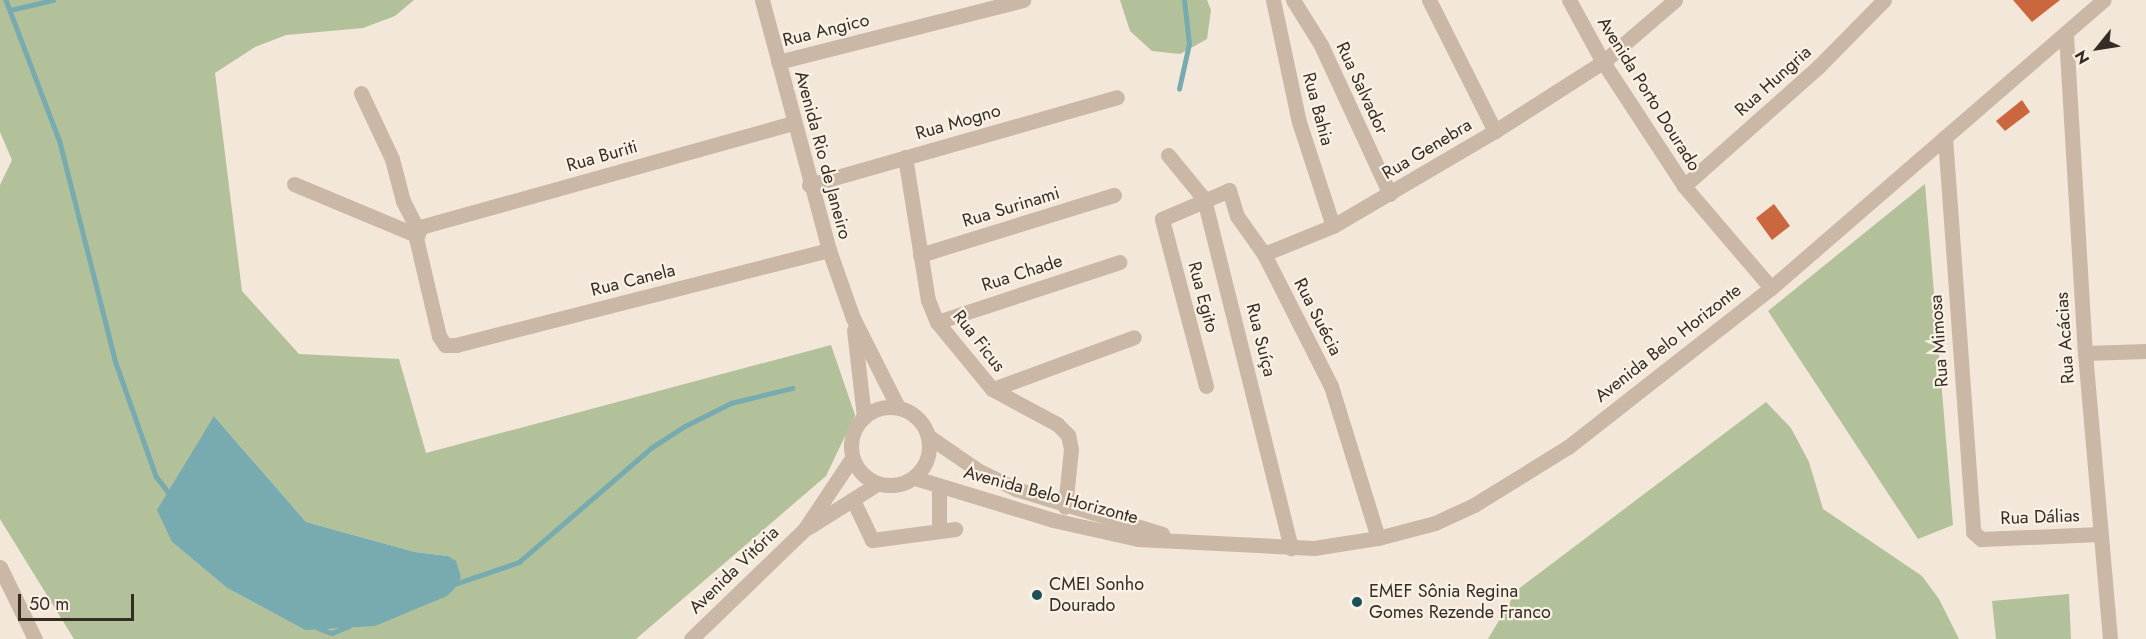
<!DOCTYPE html>
<html>
<head>
<meta charset="utf-8">
<style>
  body { margin:0 }
  #map { position:relative; width:2146px; height:639px; overflow:hidden; background:#f2e7d9; font-family:Jost,sans-serif }
  div>[style] { position:absolute }
  [style*='--x'] { left:calc(var(--x)*1px); top:calc(var(--y)*1px); width:calc(var(--w)*1px); rotate:calc(var(--a)*1deg) }
  .green>* { inset:0; background:#b2c199 }
  .water>* { inset:0; background:#77abb0 }
  .stream>* { height:4.5px; margin:-2.25px; padding:0 2.25px; transform-origin:2.25px; border-radius:2.25px; background:#77abb0 }
  .building>* { inset:0; background:#ca673f }
  .minor>* { height:15px; margin:-7.5px; padding:0 7.5px; transform-origin:7.5px; border-radius:7.5px; background:#cab7a5 }
  .minor>.ring { margin:-7.5px; padding:0; box-sizing:content-box; background:none; border:15px solid #cab7a5; border-radius:50% }
  .dots>* { width:16px; height:16px; translate:-50% -50%; box-sizing:border-box; border:3px solid #faf1e5; border-radius:50% }
  span { translate:-50% -50%; white-space:nowrap; text-align:center; line-height:1.15; -webkit-text-stroke:4.5px #faf1e5; paint-order:stroke }
  .street-label { font-size:18px; color:#352c26 }
  .poi-label { font-size:18px; color:#352c26 }
  .left { translate:0 -50%; text-align:left }
  .north { position:absolute; left:2068px; top:18px; width:60px; height:60px; -webkit-text-stroke:4px #faf1e5; paint-order:stroke; rotate:240deg; font-size:16px; font-weight:700; line-height:24px; text-align:center; color:#352c26 }
  .north::after { content:''; display:block; margin:auto; width:21px; height:27px; background:#352c26; clip-path:polygon(50% 0,100% 100%,50% 72%,0 100%) }
  .scale { position:absolute; left:18px; top:594px; width:116px; height:27px; box-sizing:border-box; border:3px solid #352c26; border-top:0; padding-left:8px; font-size:18px; line-height:21px; white-space:nowrap; color:#352c26; -webkit-text-stroke:4px #faf1e5; paint-order:stroke }
</style>
</head>
<body>
<div id="map">
  <div class="green">
    <i style="clip-path:polygon(evenodd,0 0,414px 0,395px 16px,363px 28px,286px 35px,255px 47px,215px 73px,242px 291px,299px 354px,399px 359px,426px 453px,831px 345px,855px 415px,826px 476px,636px 639px,74px 639px,0 519px,0 185px,12px 160px,0 132px,0 0,215px 417px,306px 522px,415px 552px,448px 556px,305px 630px,227px 588px,172px 542px,215px 417px)"></i>
    <i style="clip-path:polygon(1120px 0,1207px 0,1211px 10px,1207px 39px,1180px 54px,1152px 51px,1130px 31px)"></i>
    <i style="clip-path:polygon(1925px 184px,1953px 525px,1918px 539px,1768px 311px)"></i>
    <i style="clip-path:polygon(1766px 402px,1791px 428px,1809px 462px,1823px 509px,1922px 576px,1939px 599px,1959px 639px,1488px 639px,1517px 590px)"></i>
    <i style="clip-path:polygon(2069px 594px,2071px 639px,1996px 639px,1992px 601px)"></i>
  </div>
  <div class="water">
    <i style="clip-path:polygon(214px 416px,306px 522px,415px 552px,448px 556px,456px 561px,461px 577px,455px 588px,447px 596px,375px 626px,305px 630px,227px 588px,172px 542px,157px 510px)"></i>
  </div>
  <div class="stream">
    <i style="--x:6;--y:0;--w:152;--a:69.2"></i>
    <i style="--x:60;--y:142;--w:228;--a:75.8"></i>
    <i style="--x:116;--y:363;--w:120;--a:70.5"></i>
    <i style="--x:156;--y:476;--w:25;--a:53"></i>
    <i style="--x:10;--y:10;--w:44;--a:-13.1"></i>
    <i style="--x:1179;--y:89;--w:46;--a:-77.5"></i>
    <i style="--x:1189;--y:44;--w:44;--a:-96.5"></i>
    <i style="--x:452;--y:585;--w:71;--a:-18.9"></i>
    <i style="--x:519;--y:562;--w:174;--a:-40.8"></i>
    <i style="--x:651;--y:448;--w:40;--a:-32.9"></i>
    <i style="--x:685;--y:426;--w:51;--a:-26.6"></i>
    <i style="--x:731;--y:403;--w:63;--a:-13.8"></i>
    <i style="--x:318;--y:628;--w:15;--a:20"></i>
    <i style="--x:332;--y:633;--w:18;--a:-22"></i>
  </div>
  <div class="building">
    <i style="clip-path:polygon(2013px 0,2060px 0,2032px 22px)"></i>
    <i style="clip-path:polygon(2022px 100px,2030px 112px,2005px 131px,1996px 121px)"></i>
    <i style="clip-path:polygon(1774px 204px,1790px 226px,1772px 240px,1756px 218px)"></i>
  </div>
  <div class="minor">
    <i style="--x:762;--y:0;--w:259;--a:75"></i>
    <i style="--x:829;--y:250;--w:72;--a:70.6"></i>
    <i style="--x:853;--y:318;--w:100;--a:63.2"></i>
    <i style="--x:1273;--y:0;--w:125;--a:78"></i>
    <i style="--x:1299;--y:122;--w:109;--a:71.9"></i>
    <i style="--x:1293;--y:0;--w:53;--a:58.1"></i>
    <i style="--x:1321;--y:45;--w:164;--a:65.2"></i>
    <i style="--x:1429;--y:0;--w:147;--a:63.3"></i>
    <i style="--x:1569;--y:0;--w:71;--a:61.3"></i>
    <i style="--x:1603;--y:62;--w:148;--a:56.8"></i>
    <i style="--x:1684;--y:186;--w:134;--a:49.5"></i>
    <i style="--x:2066;--y:35;--w:319;--a:86.6"></i>
    <i style="--x:2085;--y:353;--w:287;--a:85"></i>
    <i style="--x:778;--y:62;--w:253;--a:-14.2"></i>
    <i style="--x:361;--y:93;--w:73;--a:64.8"></i>
    <i style="--x:392;--y:159;--w:43;--a:75.3"></i>
    <i style="--x:403;--y:201;--w:33;--a:63"></i>
    <i style="--x:793;--y:123;--w:386;--a:164.4"></i>
    <i style="--x:421;--y:227;--w:12;--a:114"></i>
    <i style="--x:416;--y:238;--w:101;--a:76.8"></i>
    <i style="--x:439;--y:336;--w:11;--a:56"></i>
    <i style="--x:445;--y:345;--w:11;--a:0"></i>
    <i style="--x:456;--y:345;--w:385;--a:-14.3"></i>
    <i style="--x:1945;--y:137;--w:396;--a:85.9"></i>
    <i style="--x:1973;--y:532;--w:11;--a:41"></i>
    <i style="--x:1981;--y:539;--w:119;--a:-2.4"></i>
    <i style="--x:1168;--y:155;--w:57;--a:50.7"></i>
    <i style="--x:1204;--y:199;--w:360;--a:76"></i>
    <i style="--x:905;--y:157;--w:145;--a:80.9"></i>
    <i style="--x:928;--y:300;--w:24;--a:68"></i>
    <i style="--x:937;--y:322;--w:87;--a:50.6"></i>
    <i style="--x:992;--y:389;--w:74;--a:28.3"></i>
    <i style="--x:1057;--y:424;--w:16;--a:45"></i>
    <i style="--x:1068;--y:435;--w:14;--a:78"></i>
    <i style="--x:1071;--y:449;--w:58;--a:95.9"></i>
    <i style="--x:294;--y:184;--w:132;--a:22.7"></i>
    <i style="--x:809;--y:185;--w:320;--a:-15.9"></i>
    <i style="--x:1684;--y:186;--w:179;--a:-41.6"></i>
    <i style="--x:1818;--y:67;--w:94;--a:-45.4"></i>
    <i style="--x:1264;--y:254;--w:74;--a:-22.1"></i>
    <i style="--x:1333;--y:226;--w:188;--a:-30.4"></i>
    <i style="--x:1495;--y:131;--w:128;--a:-32.6"></i>
    <i style="--x:1603;--y:62;--w:95;--a:-40.7"></i>
    <i style="--x:920;--y:255;--w:203;--a:-17.2"></i>
    <i style="--x:937;--y:322;--w:192;--a:-18.2"></i>
    <i style="--x:854;--y:330;--w:88;--a:83.4"></i>
    <i style="--x:2085;--y:353;--w:61;--a:-1.9"></i>
    <i style="--x:1206;--y:386;--w:173;--a:-104.8"></i>
    <i style="--x:1162;--y:219;--w:73;--a:-23.4"></i>
    <i style="--x:1229;--y:190;--w:27;--a:73"></i>
    <i style="--x:1237;--y:216;--w:47;--a:54.6"></i>
    <i style="--x:1264;--y:254;--w:148;--a:63.1"></i>
    <i style="--x:1331;--y:386;--w:159;--a:72.8"></i>
    <i style="--x:993;--y:389;--w:150;--a:-20.2"></i>
    <i class="ring" style="left:851px;top:407px;width:63px;height:63px"></i>
    <i style="--x:928;--y:436;--w:62;--a:34.5"></i>
    <i style="--x:979;--y:471;--w:41;--a:25.9"></i>
    <i style="--x:1016;--y:489;--w:153;--a:17.1"></i>
    <i style="--x:915;--y:478;--w:144;--a:16.9"></i>
    <i style="--x:1053;--y:520;--w:87;--a:12.6"></i>
    <i style="--x:1138;--y:539;--w:176;--a:2.9"></i>
    <i style="--x:1314;--y:548;--w:65;--a:-8.9"></i>
    <i style="--x:1378;--y:538;--w:59;--a:-14.7"></i>
    <i style="--x:1435;--y:523;--w:43;--a:-24.8"></i>
    <i style="--x:1474;--y:505;--w:110;--a:-31.7"></i>
    <i style="--x:1568;--y:447;--w:258;--a:-38.1"></i>
    <i style="--x:1771;--y:288;--w:440;--a:-40.9"></i>
    <i style="--x:939;--y:486;--w:45;--a:90"></i>
    <i style="--x:853;--y:500;--w:44;--a:64.6"></i>
    <i style="--x:872;--y:540;--w:84;--a:-7.5"></i>
    <i style="--x:809;--y:527;--w:80;--a:-32.3"></i>
    <i style="--x:0;--y:567;--w:80;--a:64.1"></i>
    <i style="--x:691;--y:639;--w:157;--a:-44"></i>
    <i style="--x:804;--y:530;--w:87;--a:-56.3"></i>
  </div>
  <div class="dots">
    <i style="left:1037px;top:595px;background:#1b5158"></i>
    <i style="left:1357px;top:602px;background:#1b5158"></i>
  </div>
  <div class="street-label">
    <span style="left:826px;top:30px;rotate:-14deg">Rua Angico</span>
    <span style="left:1773px;top:81px;rotate:-42deg">Rua Hungria</span>
    <span style="left:1362px;top:88px;rotate:65deg">Rua Salvador</span>
    <span style="left:1649px;top:94px;rotate:58deg">Avenida Porto Dourado</span>
    <span style="left:1318px;top:109px;rotate:75deg">Rua Bahia</span>
    <span style="left:958px;top:122px;rotate:-16deg">Rua Mogno</span>
    <span style="left:1427px;top:149px;rotate:-31deg">Rua Genebra</span>
    <span style="left:823px;top:155px;rotate:75deg">Avenida Rio de Janeiro</span>
    <span style="left:602px;top:156px;rotate:-16deg">Rua Buriti</span>
    <span style="left:1011px;top:207px;rotate:-17deg">Rua Surinami</span>
    <span style="left:1022px;top:273px;rotate:-18deg">Rua Chade</span>
    <span style="left:633px;top:280px;rotate:-14deg">Rua Canela</span>
    <span style="left:1203px;top:297px;rotate:75deg">Rua Egito</span>
    <span style="left:1318px;top:317px;rotate:63deg">Rua Suécia</span>
    <span style="left:2065px;top:338px;rotate:-94deg">Rua Acácias</span>
    <span style="left:1261px;top:340px;rotate:76deg">Rua Suíça</span>
    <span style="left:979px;top:341px;rotate:52deg">Rua Ficus</span>
    <span style="left:1939px;top:341px;rotate:-94deg">Rua Mimosa</span>
    <span style="left:1668px;top:343px;rotate:-38deg">Avenida Belo Horizonte</span>
    <span style="left:1051px;top:495px;rotate:15deg">Avenida Belo Horizonte</span>
    <span style="left:2040px;top:517px;rotate:-2deg">Rua Dálias</span>
    <span style="left:734px;top:570px;rotate:-44deg">Avenida Vitória</span>
  </div>
  <div class="poi-label">
    <span class="left" style="left:1049px;top:595px">CMEI Sonho<br>Dourado</span>
    <span class="left" style="left:1369px;top:602px">EMEF Sônia Regina<br>Gomes Rezende Franco</span>
  </div>
  <div class="north">N</div>
  <div class="scale">50 m</div>
</div>
</body>
</html>
